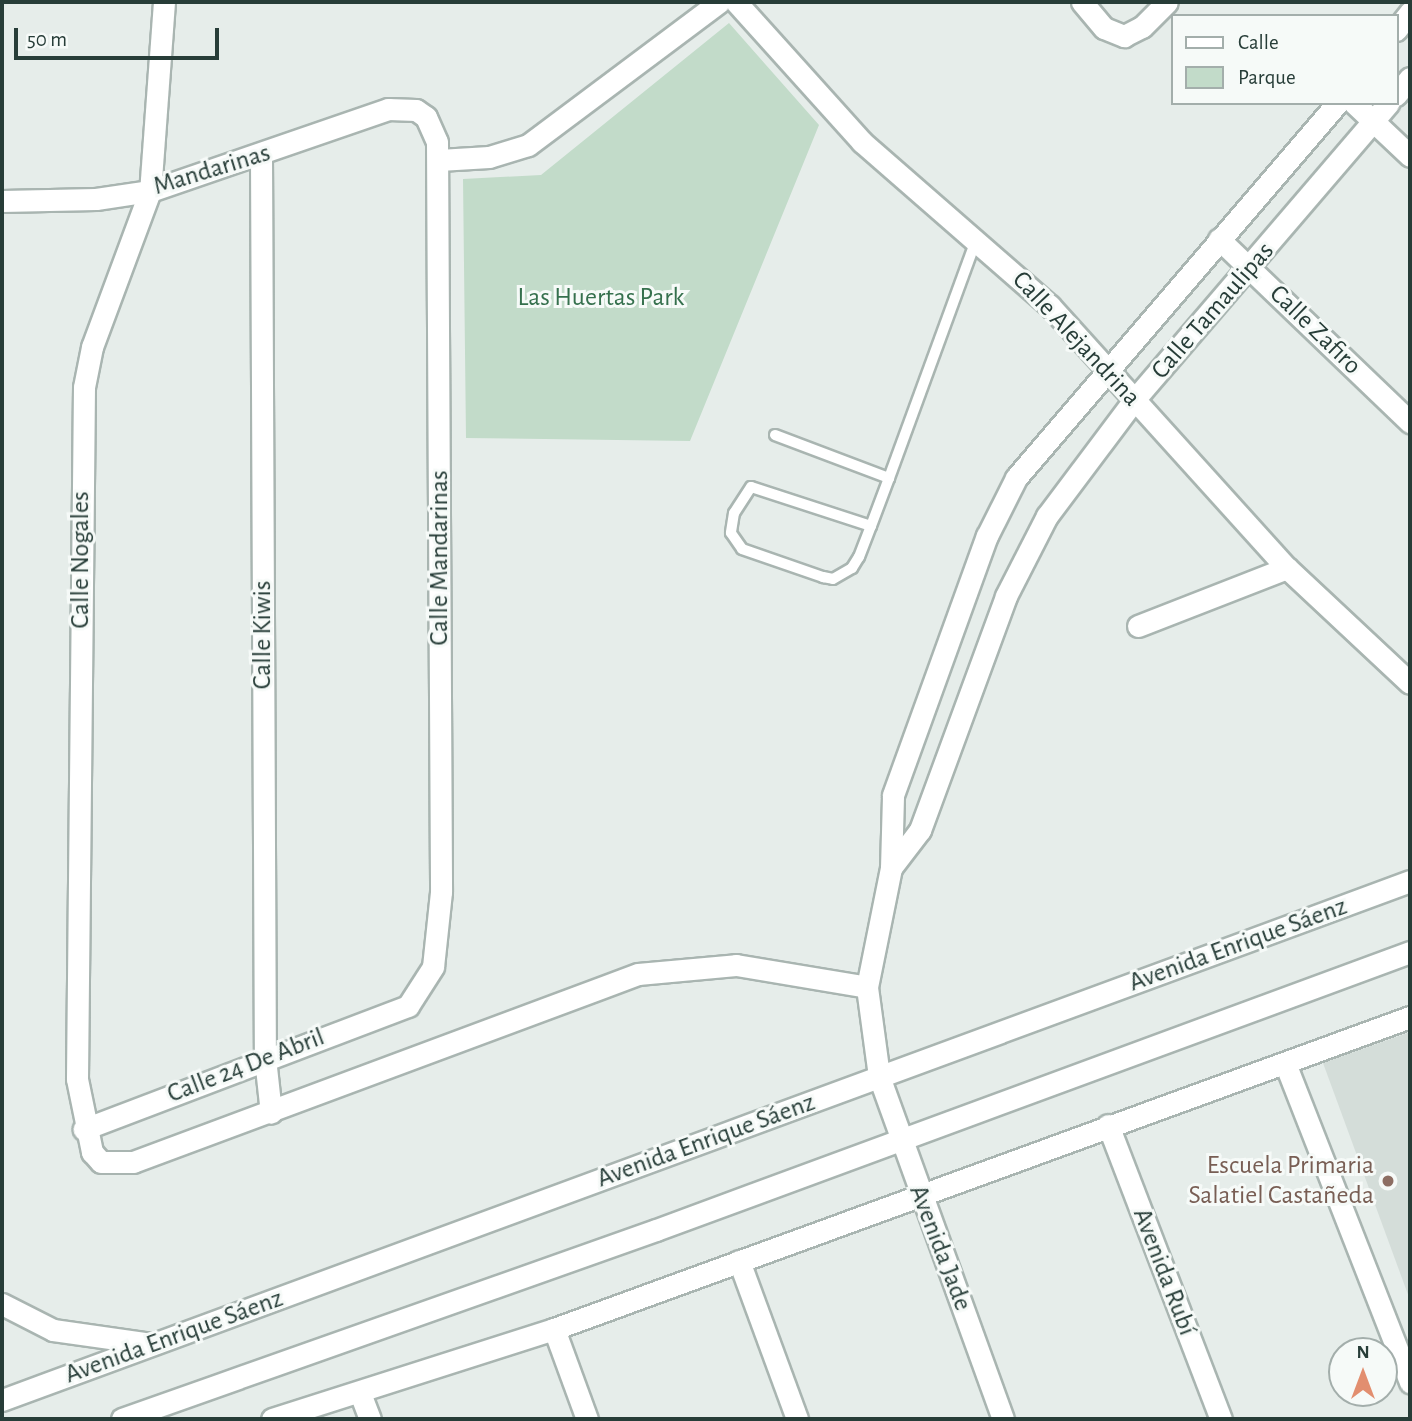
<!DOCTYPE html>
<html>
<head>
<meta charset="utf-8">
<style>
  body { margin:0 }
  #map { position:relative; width:1412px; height:1421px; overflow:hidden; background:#e6edea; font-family:"Alegreya Sans",sans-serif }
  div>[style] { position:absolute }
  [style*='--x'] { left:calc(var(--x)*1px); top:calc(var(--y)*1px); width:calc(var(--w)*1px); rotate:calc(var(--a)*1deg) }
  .built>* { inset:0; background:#d4ddd9 }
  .green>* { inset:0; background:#c2dbc9 }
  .roads { filter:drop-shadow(2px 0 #a9b5b1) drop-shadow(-2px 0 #a9b5b1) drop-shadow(0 2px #a9b5b1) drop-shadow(0 -2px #a9b5b1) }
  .lane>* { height:10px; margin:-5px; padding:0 5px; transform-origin:5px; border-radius:5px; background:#fff }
  .street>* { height:21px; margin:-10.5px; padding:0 10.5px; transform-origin:10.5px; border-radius:10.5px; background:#fff }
  .secondary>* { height:21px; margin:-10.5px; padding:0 10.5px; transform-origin:10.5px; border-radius:10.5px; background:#fff }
  .dots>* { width:19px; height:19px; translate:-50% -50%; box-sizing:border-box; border:4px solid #f6faf8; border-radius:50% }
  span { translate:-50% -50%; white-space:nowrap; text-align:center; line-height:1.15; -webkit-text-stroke:6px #f6faf8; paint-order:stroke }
  .street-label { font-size:26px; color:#273d38 }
  .park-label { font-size:26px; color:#35704d }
  .education-label { font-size:26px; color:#785e54 }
  .right { translate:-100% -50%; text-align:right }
  .frame { position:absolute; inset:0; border:4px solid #273d38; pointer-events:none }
  .legend { position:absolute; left:1171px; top:14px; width:228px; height:91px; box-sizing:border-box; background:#f6faf8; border:2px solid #a3aeab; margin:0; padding:9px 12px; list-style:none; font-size:21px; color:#273d38 }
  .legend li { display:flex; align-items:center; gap:14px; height:35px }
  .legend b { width:35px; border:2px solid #a3aeab }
  .north { position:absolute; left:1328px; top:1337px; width:70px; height:70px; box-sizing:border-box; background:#f6faf8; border:2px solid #a3aeab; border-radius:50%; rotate:0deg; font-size:19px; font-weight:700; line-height:28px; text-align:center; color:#273d38 }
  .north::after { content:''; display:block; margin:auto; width:24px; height:32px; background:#e28e6f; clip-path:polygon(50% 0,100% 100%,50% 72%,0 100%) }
  .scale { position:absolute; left:14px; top:28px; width:205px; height:32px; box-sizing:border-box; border:4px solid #273d38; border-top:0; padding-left:9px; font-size:21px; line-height:24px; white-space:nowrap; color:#273d38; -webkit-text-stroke:5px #f6faf8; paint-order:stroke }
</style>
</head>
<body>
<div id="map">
  <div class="built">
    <i style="clip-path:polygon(1410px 1032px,1410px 1300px,1323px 1063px)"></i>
  </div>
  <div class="green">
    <i style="clip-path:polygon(729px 23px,819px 125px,690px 441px,466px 438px,463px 179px,541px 175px)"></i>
  </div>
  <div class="roads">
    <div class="lane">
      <i style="--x:775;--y:435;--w:122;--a:20.7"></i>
      <i style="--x:871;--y:526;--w:126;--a:-162"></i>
      <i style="--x:751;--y:487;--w:31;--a:123"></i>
      <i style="--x:734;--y:513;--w:20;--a:99"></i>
      <i style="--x:731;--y:533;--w:19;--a:55"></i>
      <i style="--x:742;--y:549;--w:86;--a:19.1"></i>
      <i style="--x:823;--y:577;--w:10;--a:11"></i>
      <i style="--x:833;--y:579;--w:22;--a:-30"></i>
      <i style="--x:852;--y:568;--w:13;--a:-58"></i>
      <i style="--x:859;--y:557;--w:33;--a:-69"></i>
      <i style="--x:871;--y:526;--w:51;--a:-69.4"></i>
      <i style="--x:889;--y:478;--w:253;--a:-69.9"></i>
    </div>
    <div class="street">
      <i style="--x:164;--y:2;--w:190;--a:94.2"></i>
      <i style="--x:150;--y:191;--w:166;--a:110.4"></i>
      <i style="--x:92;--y:347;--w:41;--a:101.3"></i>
      <i style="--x:84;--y:387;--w:692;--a:90.58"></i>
      <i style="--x:77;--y:1079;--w:75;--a:78.4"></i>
      <i style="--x:92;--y:1152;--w:13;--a:48"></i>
      <i style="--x:101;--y:1162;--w:32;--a:0"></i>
      <i style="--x:133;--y:1162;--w:539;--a:-20.42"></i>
      <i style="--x:638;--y:974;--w:98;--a:-5.2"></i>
      <i style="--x:736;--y:965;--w:133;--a:9.5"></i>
      <i style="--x:736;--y:2;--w:188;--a:48"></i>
      <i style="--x:862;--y:142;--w:249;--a:41.1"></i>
      <i style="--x:1050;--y:306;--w:353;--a:47.9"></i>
      <i style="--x:1287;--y:568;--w:168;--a:43.1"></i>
      <i style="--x:1082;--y:2;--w:34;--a:50"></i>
      <i style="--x:1104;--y:28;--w:22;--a:22"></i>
      <i style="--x:1124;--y:36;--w:20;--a:-27"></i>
      <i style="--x:1142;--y:27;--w:35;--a:-45"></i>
      <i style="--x:1396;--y:30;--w:23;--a:-52"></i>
      <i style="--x:1396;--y:95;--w:22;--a:-51"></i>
      <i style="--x:1354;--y:103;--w:77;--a:43.4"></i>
      <i style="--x:261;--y:156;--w:902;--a:89.75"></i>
      <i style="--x:265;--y:1058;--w:55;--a:83.8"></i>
      <i style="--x:439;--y:160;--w:50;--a:-3.4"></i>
      <i style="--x:489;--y:157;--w:41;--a:-17.1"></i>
      <i style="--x:528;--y:145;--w:239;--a:-36.8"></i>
      <i style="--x:2;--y:201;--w:94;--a:-1.2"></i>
      <i style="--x:96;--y:199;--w:55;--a:-8.4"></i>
      <i style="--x:150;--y:191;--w:252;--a:-19"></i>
      <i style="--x:388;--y:109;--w:28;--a:2"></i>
      <i style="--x:416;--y:110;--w:12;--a:35"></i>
      <i style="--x:426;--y:117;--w:27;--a:66"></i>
      <i style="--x:437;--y:142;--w:750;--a:89.69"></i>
      <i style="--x:441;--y:892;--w:75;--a:96.1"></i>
      <i style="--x:433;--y:967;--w:46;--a:122.7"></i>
      <i style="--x:408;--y:1006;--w:347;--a:159.2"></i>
      <i style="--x:1219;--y:239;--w:265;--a:43.8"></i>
      <i style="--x:1138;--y:626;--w:160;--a:-21.3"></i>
      <i style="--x:891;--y:868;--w:48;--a:-52.7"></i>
      <i style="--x:920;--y:830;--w:249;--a:-69.8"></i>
      <i style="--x:1006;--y:596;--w:90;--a:-62.9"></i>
      <i style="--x:1047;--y:516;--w:145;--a:-53.1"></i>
      <i style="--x:1134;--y:400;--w:391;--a:-49.4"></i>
      <i style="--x:1285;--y:1063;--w:343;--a:68.6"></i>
      <i style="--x:1108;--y:1125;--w:315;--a:69"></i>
      <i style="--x:739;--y:1261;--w:168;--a:69.8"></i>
      <i style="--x:554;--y:1329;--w:96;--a:69.9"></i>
      <i style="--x:360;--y:1393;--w:28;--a:69"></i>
      <i style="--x:272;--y:1419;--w:296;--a:-17.7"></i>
      <i style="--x:554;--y:1329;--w:911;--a:-20.03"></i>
      <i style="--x:1003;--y:1419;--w:365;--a:-109.9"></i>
      <i style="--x:879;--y:1076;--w:90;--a:-97.7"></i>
      <i style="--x:867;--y:987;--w:121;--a:-78.6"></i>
      <i style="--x:891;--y:868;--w:73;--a:-88.4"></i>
      <i style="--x:893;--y:795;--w:276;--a:-70.1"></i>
      <i style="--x:987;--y:536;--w:65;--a:-63.4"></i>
      <i style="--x:1016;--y:478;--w:494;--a:-49.4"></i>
    </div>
    <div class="secondary">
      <i style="--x:2;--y:1304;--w:57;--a:27"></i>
      <i style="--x:53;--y:1330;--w:99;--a:8.1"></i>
      <i style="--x:2;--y:1400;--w:1501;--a:-20.23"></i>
      <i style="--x:122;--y:1419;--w:566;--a:-19.49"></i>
      <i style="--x:656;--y:1230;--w:804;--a:-20.24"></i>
    </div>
  </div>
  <div class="dots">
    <i style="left:1388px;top:1181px;background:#8d6e63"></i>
  </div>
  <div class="street-label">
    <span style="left:212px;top:170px;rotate:-17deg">Mandarinas</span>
    <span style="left:1213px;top:311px;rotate:-49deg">Calle Tamaulipas</span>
    <span style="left:1315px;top:330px;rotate:44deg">Calle Zafiro</span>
    <span style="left:1076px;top:339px;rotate:47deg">Calle Alejandrina</span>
    <span style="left:440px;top:558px;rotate:-90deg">Calle Mandarinas</span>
    <span style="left:81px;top:560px;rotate:-90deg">Calle Nogales</span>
    <span style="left:263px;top:635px;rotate:-90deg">Calle Kiwis</span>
    <span style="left:1238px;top:945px;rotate:-20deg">Avenida Enrique Sáenz</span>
    <span style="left:246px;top:1066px;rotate:-21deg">Calle 24 De Abril</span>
    <span style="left:706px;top:1141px;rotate:-20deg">Avenida Enrique Sáenz</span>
    <span style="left:940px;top:1248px;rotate:69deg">Avenida Jade</span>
    <span style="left:1164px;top:1272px;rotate:69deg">Avenida Rubí</span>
    <span style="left:174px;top:1337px;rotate:-20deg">Avenida Enrique Sáenz</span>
  </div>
  <div class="park-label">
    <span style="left:601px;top:298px">Las Huertas Park</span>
  </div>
  <div class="education-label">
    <span class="right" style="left:1374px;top:1181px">Escuela Primaria<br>Salatiel Castañeda</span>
  </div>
  <div class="frame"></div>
  <ul class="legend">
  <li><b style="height:9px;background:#fff"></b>Calle</li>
  <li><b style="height:19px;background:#c2dbc9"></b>Parque</li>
  </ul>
  <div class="north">N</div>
  <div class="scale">50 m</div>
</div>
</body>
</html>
